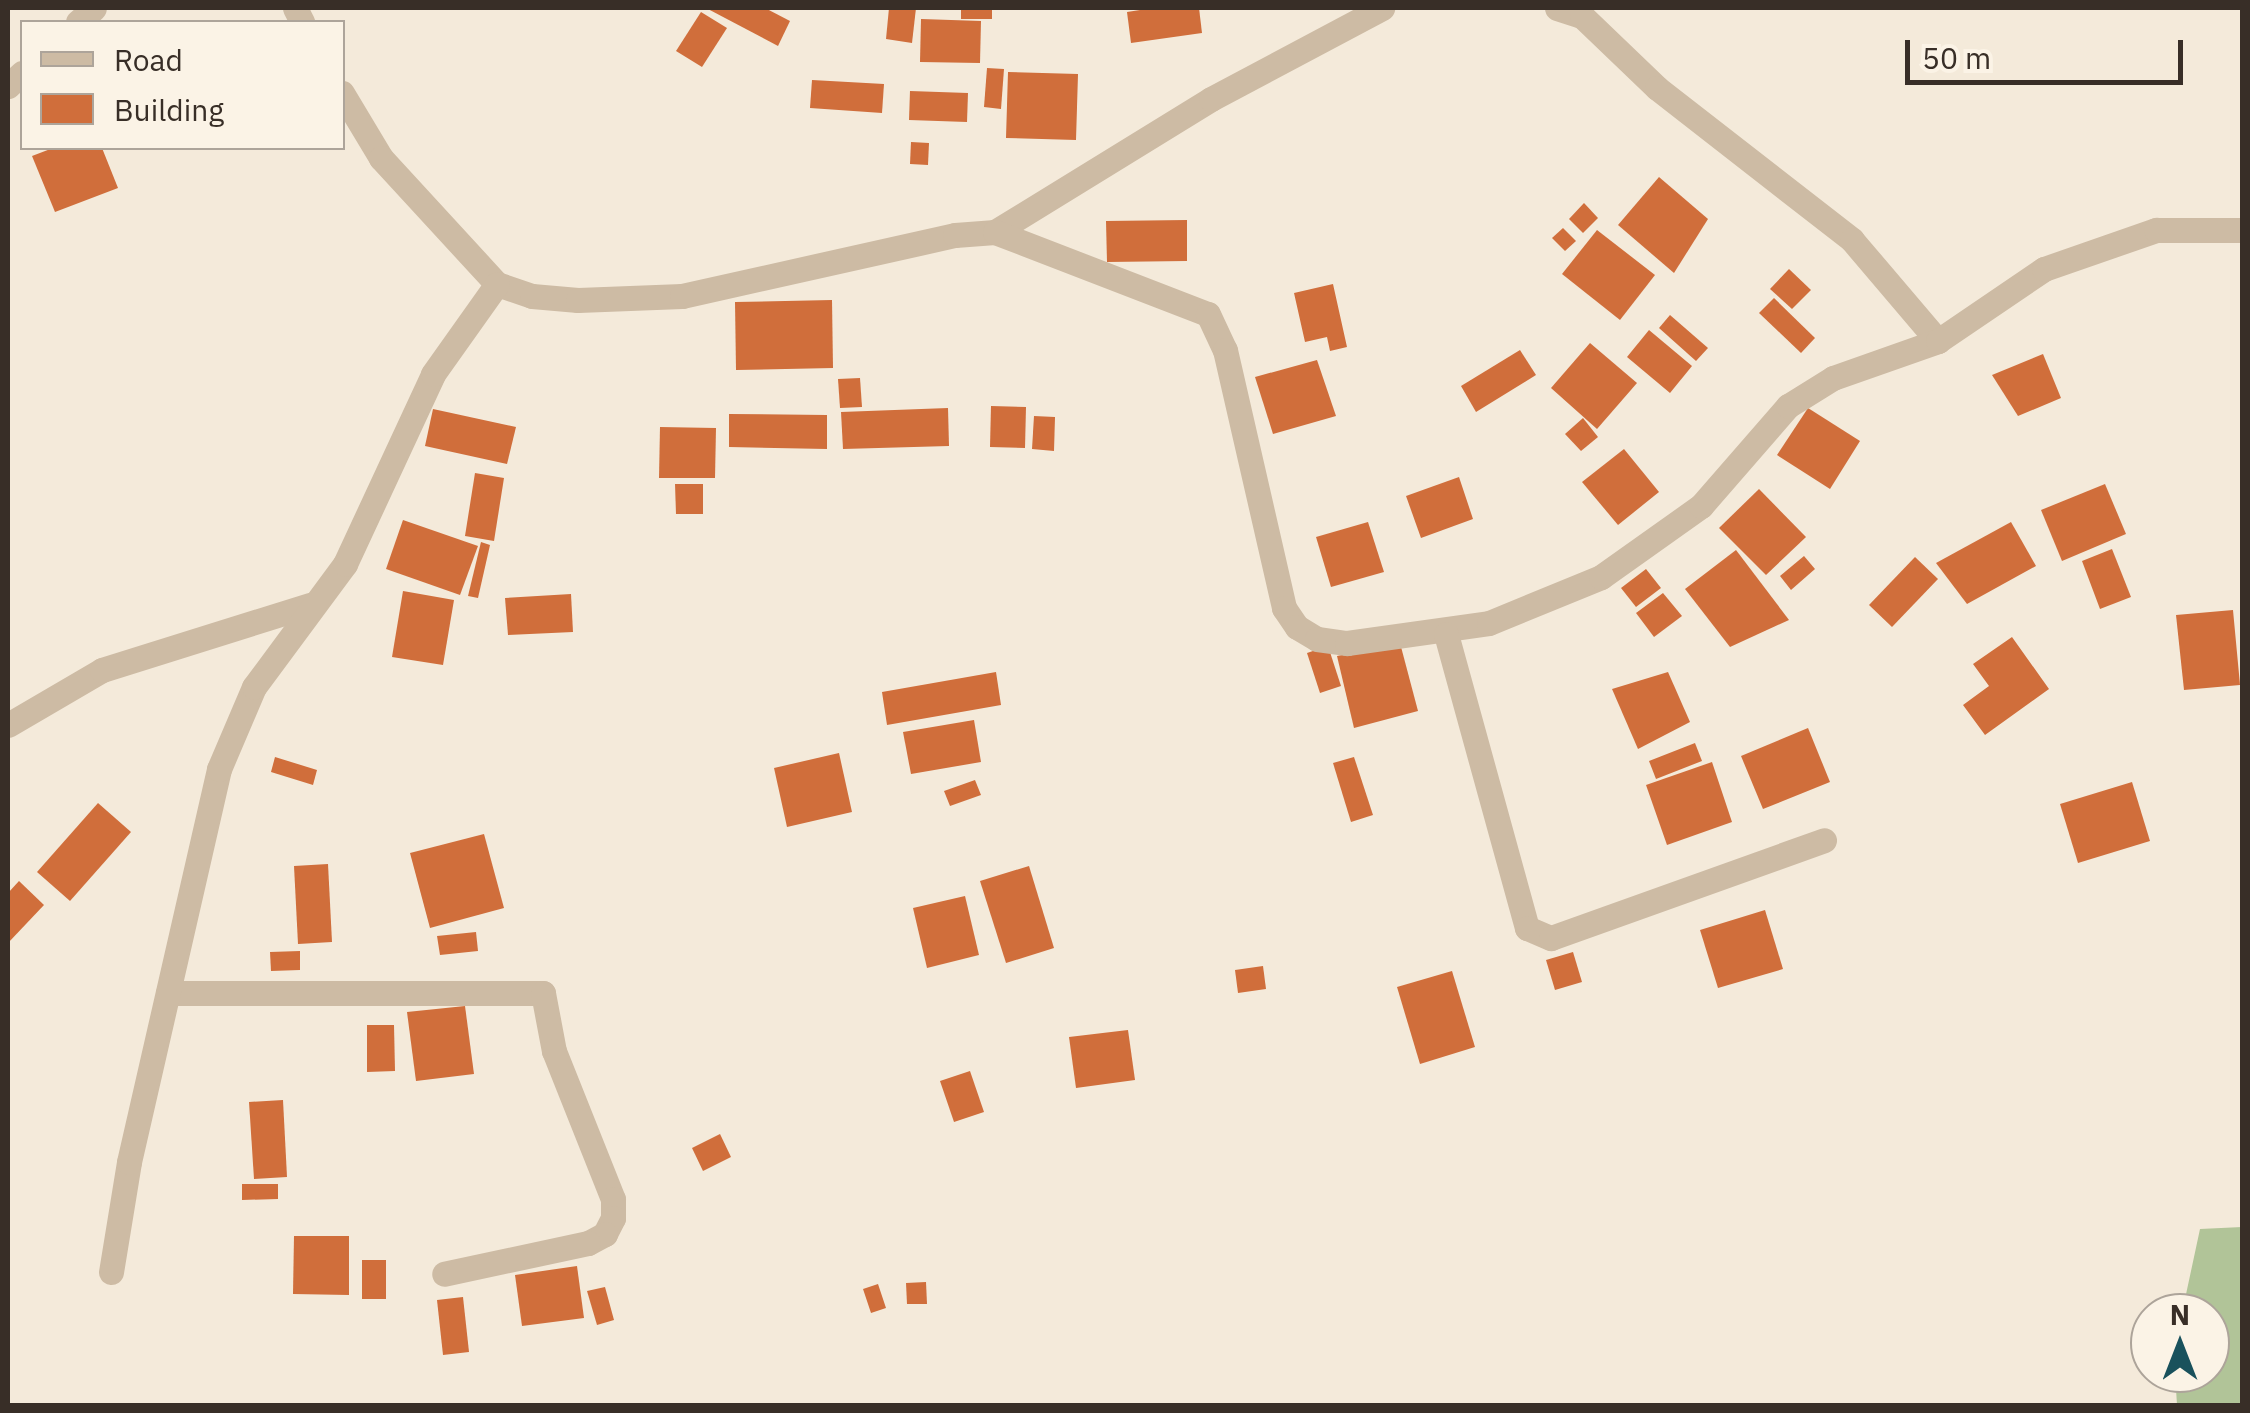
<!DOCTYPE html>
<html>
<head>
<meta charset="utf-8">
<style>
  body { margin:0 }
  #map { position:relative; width:2250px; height:1413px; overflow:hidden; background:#f4eada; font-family:"IBM Plex Sans",sans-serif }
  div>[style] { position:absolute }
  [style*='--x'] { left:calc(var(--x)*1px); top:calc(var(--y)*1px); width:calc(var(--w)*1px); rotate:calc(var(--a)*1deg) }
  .green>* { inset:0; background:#b1c498 }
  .building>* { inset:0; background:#d06e3b }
  .minor>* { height:25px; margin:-12.5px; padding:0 12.5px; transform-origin:12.5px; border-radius:12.5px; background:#cdbba4 }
  .tertiary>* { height:25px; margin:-12.5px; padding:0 12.5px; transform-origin:12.5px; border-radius:12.5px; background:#cdbba4 }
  span { translate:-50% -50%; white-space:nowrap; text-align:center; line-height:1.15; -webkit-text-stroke:9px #fbf3e6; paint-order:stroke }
  .frame { position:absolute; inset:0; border:10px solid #382e27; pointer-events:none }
  .legend { position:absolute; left:20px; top:20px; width:325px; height:130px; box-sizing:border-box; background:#fbf3e6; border:2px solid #ada49a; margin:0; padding:12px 18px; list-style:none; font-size:30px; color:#382e27 }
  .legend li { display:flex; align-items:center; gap:20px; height:50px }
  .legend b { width:50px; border:2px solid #ada49a }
  .north { position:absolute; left:2130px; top:1293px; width:100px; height:100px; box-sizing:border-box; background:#fbf3e6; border:2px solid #ada49a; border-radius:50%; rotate:0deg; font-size:28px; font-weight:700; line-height:40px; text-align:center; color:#382e27 }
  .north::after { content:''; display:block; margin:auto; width:35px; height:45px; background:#19515c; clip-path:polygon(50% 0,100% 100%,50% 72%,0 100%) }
  .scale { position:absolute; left:1905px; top:40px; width:278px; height:45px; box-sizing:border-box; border:5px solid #382e27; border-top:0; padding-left:12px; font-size:30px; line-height:35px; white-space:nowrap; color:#382e27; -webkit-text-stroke:8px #fbf3e6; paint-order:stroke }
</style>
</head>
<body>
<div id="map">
  <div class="green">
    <i style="clip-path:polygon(2242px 1227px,2242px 1405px,2177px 1405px,2175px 1373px,2210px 1373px,2210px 1313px,2182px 1313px,2200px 1229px)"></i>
  </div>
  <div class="building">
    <i style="clip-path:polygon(706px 8px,765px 8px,790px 21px,778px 46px)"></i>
    <i style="clip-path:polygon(889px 8px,916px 8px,912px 43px,886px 39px)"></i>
    <i style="clip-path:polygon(961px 8px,992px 8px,992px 19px,961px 19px)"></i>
    <i style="clip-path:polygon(1153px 8px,1199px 8px,1202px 33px,1131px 43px,1127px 12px)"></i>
    <i style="clip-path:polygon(701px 12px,727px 28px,702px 67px,676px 51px)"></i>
    <i style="clip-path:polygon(921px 19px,981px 21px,980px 63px,920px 62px)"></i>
    <i style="clip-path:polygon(987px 68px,1004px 69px,1001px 109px,984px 107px)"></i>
    <i style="clip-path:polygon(1008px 72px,1078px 74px,1076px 140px,1006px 138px)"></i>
    <i style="clip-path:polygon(812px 80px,884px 84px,882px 113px,810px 108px)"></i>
    <i style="clip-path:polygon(910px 91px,968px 93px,967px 122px,909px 120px)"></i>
    <i style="clip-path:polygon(911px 142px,929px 143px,928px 165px,910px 164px)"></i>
    <i style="clip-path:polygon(53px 148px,102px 148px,118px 188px,55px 212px,32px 156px)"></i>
    <i style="clip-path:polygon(1659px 177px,1708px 219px,1674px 273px,1618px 225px)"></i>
    <i style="clip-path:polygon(1584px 203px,1598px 218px,1583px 233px,1569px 219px)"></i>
    <i style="clip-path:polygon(1187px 220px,1187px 261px,1107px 262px,1106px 221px)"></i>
    <i style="clip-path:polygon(1563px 228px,1576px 241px,1565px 251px,1552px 238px)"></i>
    <i style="clip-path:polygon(1597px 230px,1655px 275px,1620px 320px,1562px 274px)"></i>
    <i style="clip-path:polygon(1789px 269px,1811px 290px,1792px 309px,1770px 289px)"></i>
    <i style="clip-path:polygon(1333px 284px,1347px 347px,1330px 351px,1327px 337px,1305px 342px,1294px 293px)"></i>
    <i style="clip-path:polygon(1774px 298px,1815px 338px,1801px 353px,1759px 313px)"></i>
    <i style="clip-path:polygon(832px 300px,833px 368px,736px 370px,735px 302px)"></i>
    <i style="clip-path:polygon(1670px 315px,1708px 348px,1696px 361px,1659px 328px)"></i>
    <i style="clip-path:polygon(1649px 330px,1692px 366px,1670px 393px,1627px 357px)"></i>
    <i style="clip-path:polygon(1590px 343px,1637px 383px,1597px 429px,1551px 388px)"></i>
    <i style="clip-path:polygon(1520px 350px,1536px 375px,1476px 412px,1461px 386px)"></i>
    <i style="clip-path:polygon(2043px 354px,2061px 398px,2018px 416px,1992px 375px)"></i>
    <i style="clip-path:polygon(1317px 360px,1336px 416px,1273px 434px,1255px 377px)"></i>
    <i style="clip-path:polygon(860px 378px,862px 407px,840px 408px,838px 379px)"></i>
    <i style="clip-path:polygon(991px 406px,1026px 407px,1025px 448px,990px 447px)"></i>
    <i style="clip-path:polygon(948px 408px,949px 446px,843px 449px,841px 412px)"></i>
    <i style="clip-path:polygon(1808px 408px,1860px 441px,1830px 489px,1777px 455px)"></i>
    <i style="clip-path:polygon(433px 409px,516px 427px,507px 464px,425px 446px)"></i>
    <i style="clip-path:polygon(729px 414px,827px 415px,827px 449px,729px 447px)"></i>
    <i style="clip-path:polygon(1034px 416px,1055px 417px,1054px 451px,1032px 449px)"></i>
    <i style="clip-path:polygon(1583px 418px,1598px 437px,1581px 451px,1565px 434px)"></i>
    <i style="clip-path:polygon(660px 427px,716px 428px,715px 478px,659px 478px)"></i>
    <i style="clip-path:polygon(1624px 449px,1659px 492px,1618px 525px,1582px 482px)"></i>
    <i style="clip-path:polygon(475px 473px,504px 478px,494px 541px,465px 536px)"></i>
    <i style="clip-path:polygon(1459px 477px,1473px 519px,1421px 538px,1406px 496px)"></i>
    <i style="clip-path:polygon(675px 484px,703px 484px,703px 514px,676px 514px)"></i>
    <i style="clip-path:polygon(2105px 484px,2126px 534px,2062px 561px,2041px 510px)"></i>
    <i style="clip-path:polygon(1759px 489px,1806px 537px,1766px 575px,1719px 528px)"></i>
    <i style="clip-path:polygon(403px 520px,478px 546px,460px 595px,386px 569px)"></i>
    <i style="clip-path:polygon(1368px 522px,1384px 572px,1331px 587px,1316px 537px)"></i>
    <i style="clip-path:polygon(2011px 522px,2036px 566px,1967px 604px,1936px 563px)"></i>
    <i style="clip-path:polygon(481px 542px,490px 545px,478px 598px,468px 596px)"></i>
    <i style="clip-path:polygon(2112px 549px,2131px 597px,2100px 609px,2082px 561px)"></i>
    <i style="clip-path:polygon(1736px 550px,1789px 620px,1730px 647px,1685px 589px)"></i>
    <i style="clip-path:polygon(1804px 556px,1815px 569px,1791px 590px,1780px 576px)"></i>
    <i style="clip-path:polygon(1915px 557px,1938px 579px,1892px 627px,1869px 605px)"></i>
    <i style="clip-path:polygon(1646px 569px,1661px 588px,1636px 607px,1621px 588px)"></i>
    <i style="clip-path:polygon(403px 591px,454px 600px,443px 665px,392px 657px)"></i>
    <i style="clip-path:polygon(1663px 593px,1682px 616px,1654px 637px,1636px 613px)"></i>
    <i style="clip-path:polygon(571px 594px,573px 632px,508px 635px,505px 598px)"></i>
    <i style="clip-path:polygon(2233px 610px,2240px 685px,2184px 690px,2176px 615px)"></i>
    <i style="clip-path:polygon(2012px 637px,2049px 689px,1985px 735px,1963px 705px,1989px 686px,1973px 664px)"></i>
    <i style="clip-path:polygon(1400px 643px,1418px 711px,1354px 728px,1337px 656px)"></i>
    <i style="clip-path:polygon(1328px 646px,1341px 686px,1320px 693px,1307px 653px)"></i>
    <i style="clip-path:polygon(996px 672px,1001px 705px,887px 725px,882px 692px)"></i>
    <i style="clip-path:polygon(1668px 672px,1690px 722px,1638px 749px,1612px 689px)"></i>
    <i style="clip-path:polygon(974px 720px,981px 762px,911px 774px,903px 732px)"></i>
    <i style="clip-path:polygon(1808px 728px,1830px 782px,1763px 809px,1741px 756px)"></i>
    <i style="clip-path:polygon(1695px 743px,1702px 761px,1656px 779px,1649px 761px)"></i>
    <i style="clip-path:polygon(839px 753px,852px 812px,787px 827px,774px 768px)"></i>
    <i style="clip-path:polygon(275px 757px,317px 770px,313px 785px,271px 772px)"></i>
    <i style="clip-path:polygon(1354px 757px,1373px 815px,1351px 822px,1333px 763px)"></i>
    <i style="clip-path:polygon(1712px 762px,1732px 822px,1667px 845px,1646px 785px)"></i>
    <i style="clip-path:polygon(975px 780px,981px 795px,950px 806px,944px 791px)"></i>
    <i style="clip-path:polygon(2132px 782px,2150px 841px,2078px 863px,2060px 804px)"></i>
    <i style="clip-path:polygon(98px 803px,131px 832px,70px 901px,37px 872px)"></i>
    <i style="clip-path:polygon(484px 834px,504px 908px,430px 928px,410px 853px)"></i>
    <i style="clip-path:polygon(328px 864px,332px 942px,298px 944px,294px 866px)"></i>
    <i style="clip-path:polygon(1029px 866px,1054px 948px,1006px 963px,980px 881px)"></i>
    <i style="clip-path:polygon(19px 881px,44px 905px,8px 943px,8px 893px)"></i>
    <i style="clip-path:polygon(965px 896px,979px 955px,927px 968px,913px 908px)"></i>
    <i style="clip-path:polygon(1765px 910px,1783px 969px,1718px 988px,1700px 930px)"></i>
    <i style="clip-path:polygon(476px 932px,478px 951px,440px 955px,437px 936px)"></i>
    <i style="clip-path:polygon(300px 951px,300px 970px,271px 971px,270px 952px)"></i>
    <i style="clip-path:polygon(1573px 952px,1582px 982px,1555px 990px,1546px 960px)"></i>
    <i style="clip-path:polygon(1263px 966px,1266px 989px,1238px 993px,1235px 970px)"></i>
    <i style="clip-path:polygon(1452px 971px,1475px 1047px,1420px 1064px,1397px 987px)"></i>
    <i style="clip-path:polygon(465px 1006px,474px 1074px,416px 1081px,407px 1012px)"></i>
    <i style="clip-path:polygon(367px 1025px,394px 1025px,395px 1071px,367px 1072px)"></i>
    <i style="clip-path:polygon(1128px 1030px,1135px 1080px,1076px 1088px,1069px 1037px)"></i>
    <i style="clip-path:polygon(970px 1071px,984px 1112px,954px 1122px,940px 1081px)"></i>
    <i style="clip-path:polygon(283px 1100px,287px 1177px,254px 1179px,249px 1102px)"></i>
    <i style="clip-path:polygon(720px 1134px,731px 1157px,703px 1171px,692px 1148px)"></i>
    <i style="clip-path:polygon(242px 1184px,278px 1184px,278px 1199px,242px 1200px)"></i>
    <i style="clip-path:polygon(294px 1236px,349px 1236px,349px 1295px,293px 1294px)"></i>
    <i style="clip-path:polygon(362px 1260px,386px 1260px,386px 1299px,362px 1299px)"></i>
    <i style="clip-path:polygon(577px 1266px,584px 1318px,522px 1326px,515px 1275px)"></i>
    <i style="clip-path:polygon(926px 1282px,927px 1304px,907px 1304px,906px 1283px)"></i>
    <i style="clip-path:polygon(878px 1284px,886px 1308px,871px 1313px,863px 1289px)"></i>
    <i style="clip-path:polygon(605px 1287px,614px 1320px,597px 1325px,587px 1291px)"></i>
    <i style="clip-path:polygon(463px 1297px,469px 1352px,443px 1355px,437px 1300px)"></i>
  </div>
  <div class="minor">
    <i style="--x:295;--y:8;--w:16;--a:63"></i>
    <i style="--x:1557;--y:8;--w:26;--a:18"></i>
    <i style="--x:1582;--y:16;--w:104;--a:43.8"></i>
    <i style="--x:1657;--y:88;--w:247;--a:37.9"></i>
    <i style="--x:1852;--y:240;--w:133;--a:49.6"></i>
    <i style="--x:342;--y:93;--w:76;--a:59"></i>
    <i style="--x:381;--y:158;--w:171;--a:47.4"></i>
    <i style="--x:497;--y:284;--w:37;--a:19"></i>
    <i style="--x:532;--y:296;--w:46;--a:5"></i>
    <i style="--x:578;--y:300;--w:104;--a:-2.2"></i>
    <i style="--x:682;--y:296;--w:280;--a:-12.6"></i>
    <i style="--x:955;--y:235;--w:40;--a:-4.3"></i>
    <i style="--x:995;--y:232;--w:254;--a:-31.6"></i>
    <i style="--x:1211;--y:99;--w:194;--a:-28"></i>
    <i style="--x:995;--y:232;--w:228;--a:21.1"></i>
    <i style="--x:1208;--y:314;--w:40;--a:65"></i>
    <i style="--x:1225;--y:350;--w:265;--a:77.1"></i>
    <i style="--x:1284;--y:608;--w:23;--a:56"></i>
    <i style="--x:1297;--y:627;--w:23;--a:31"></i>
    <i style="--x:1317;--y:639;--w:30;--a:8"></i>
    <i style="--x:1347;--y:643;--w:143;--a:-8"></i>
    <i style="--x:1489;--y:623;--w:121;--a:-22.3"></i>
    <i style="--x:1601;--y:577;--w:123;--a:-35.4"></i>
    <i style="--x:1701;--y:506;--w:133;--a:-49"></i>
    <i style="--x:1788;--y:406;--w:53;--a:-31.9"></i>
    <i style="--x:1833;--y:378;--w:111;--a:-19.4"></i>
    <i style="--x:1938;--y:341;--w:128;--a:-34.2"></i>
    <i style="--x:2044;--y:269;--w:119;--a:-19.2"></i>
    <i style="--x:2156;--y:230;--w:86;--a:0"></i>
    <i style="--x:1446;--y:634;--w:305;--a:74.6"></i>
    <i style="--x:1527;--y:928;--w:26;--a:23"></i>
    <i style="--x:1551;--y:938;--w:290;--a:-19.7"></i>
    <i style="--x:8;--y:725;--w:109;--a:-30.3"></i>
    <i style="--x:102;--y:670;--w:218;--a:-17.4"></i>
    <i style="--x:168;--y:993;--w:375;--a:0"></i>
    <i style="--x:543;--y:993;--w:59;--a:79.3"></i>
    <i style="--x:554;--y:1051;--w:159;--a:68.3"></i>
    <i style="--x:613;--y:1199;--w:19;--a:90"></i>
    <i style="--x:613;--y:1218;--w:18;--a:117"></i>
    <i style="--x:605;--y:1234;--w:19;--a:152"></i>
    <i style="--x:588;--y:1243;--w:147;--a:167.9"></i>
    <i style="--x:111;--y:1272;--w:111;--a:-80.7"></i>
    <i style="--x:129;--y:1162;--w:403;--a:-77.1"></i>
    <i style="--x:219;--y:769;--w:89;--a:-66.9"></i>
    <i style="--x:254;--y:687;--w:153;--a:-53.5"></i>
    <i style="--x:345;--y:564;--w:209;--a:-65.1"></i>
    <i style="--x:433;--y:374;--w:110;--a:-54.6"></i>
  </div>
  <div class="tertiary">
    <i style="--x:78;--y:22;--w:21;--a:-41"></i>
    <i style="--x:8;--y:86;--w:19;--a:-43"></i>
  </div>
  <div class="frame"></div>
  <ul class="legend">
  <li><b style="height:12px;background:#cdbba4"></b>Road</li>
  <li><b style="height:28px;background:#d06e3b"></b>Building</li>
  </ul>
  <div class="north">N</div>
  <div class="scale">50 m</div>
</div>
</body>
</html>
